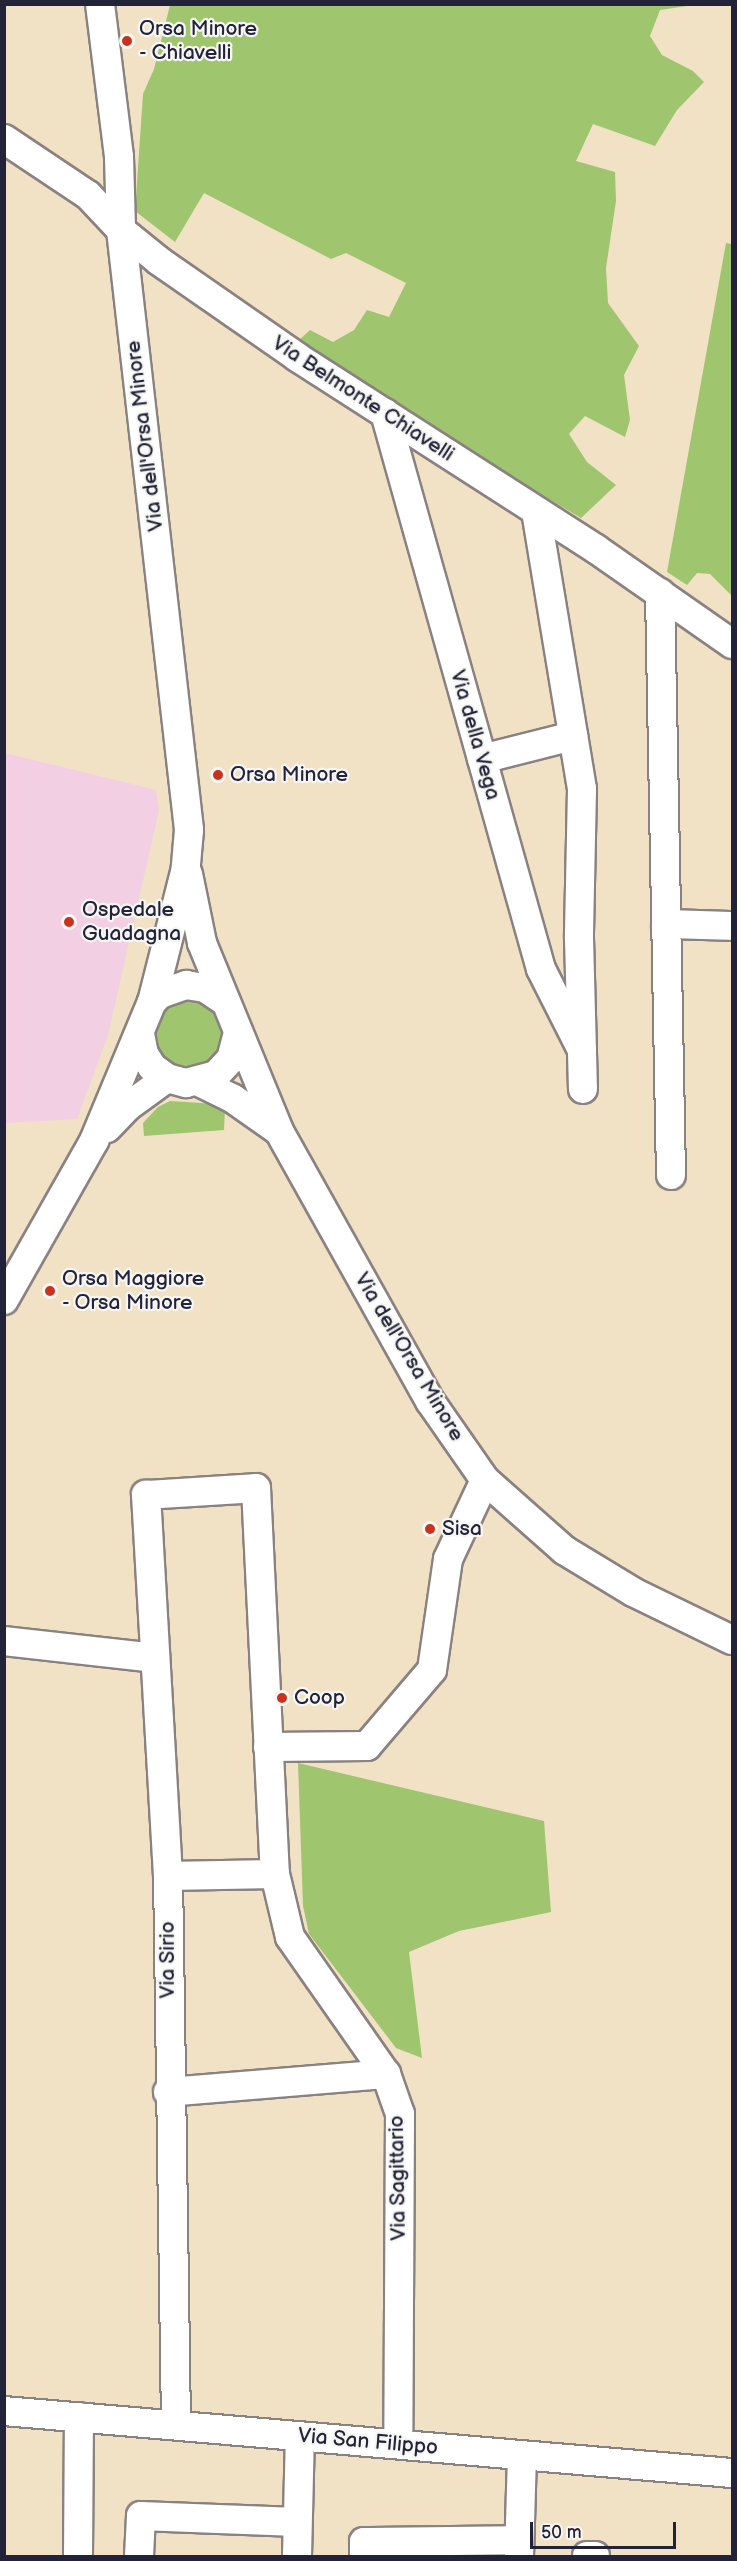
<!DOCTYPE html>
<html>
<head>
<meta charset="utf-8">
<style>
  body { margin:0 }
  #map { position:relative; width:737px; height:2561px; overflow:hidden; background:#f1e1c5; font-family:"Balsamiq Sans",sans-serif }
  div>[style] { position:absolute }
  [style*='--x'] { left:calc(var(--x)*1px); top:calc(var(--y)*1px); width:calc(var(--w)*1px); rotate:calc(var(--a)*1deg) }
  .built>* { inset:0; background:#f2cfe2 }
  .green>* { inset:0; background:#a0c56f }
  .round { border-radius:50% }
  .roads { filter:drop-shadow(2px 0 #8a8280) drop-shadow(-2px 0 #8a8280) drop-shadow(0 2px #8a8280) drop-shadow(0 -2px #8a8280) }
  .minor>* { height:28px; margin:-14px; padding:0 14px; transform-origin:14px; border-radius:14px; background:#fff }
  .dots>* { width:16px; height:16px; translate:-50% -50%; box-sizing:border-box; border:3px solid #f6f6f2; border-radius:50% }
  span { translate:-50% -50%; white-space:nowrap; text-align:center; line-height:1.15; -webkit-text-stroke:4.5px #f6f6f2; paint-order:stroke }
  .poi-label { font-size:21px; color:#22223b }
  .left { translate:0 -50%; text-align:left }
  .street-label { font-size:21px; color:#22223b }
  .frame { position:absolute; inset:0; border:6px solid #22223b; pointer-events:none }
  .scale { position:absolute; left:530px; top:2522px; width:146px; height:27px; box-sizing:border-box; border:3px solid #22223b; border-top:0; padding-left:8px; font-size:18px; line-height:21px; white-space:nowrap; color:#22223b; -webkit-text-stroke:4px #f6f6f2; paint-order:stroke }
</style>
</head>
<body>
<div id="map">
  <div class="built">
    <i style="clip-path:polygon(5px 753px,156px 790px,159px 810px,108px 1035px,77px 1119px,5px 1123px)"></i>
  </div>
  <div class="green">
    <i style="clip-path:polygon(170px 5px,694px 5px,660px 10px,650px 36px,662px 55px,693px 71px,704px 82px,677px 110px,655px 146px,593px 124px,576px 161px,615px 172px,616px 201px,606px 268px,608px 303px,639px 346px,624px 375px,630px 420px,625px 437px,585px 416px,569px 434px,587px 462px,616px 485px,581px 518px,415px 420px,297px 342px,310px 330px,333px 342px,354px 330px,367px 310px,389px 317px,406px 283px,346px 253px,331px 259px,204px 193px,175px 242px,135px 211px,143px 94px,154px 69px)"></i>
    <i style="clip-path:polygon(726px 243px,732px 244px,732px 596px,710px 574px,697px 573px,687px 585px,667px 572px)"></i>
    <i class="round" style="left:155px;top:999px;width:68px;height:68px"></i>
    <i style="clip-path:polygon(170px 1101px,217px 1104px,225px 1109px,224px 1130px,144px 1136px,143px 1123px,158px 1107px)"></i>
    <i style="clip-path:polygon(298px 1763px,544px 1821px,551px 1912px,459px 1931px,409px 1952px,422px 2058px,396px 2048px,309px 1934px,303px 1906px)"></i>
  </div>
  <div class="roads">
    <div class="minor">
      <i style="--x:100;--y:4;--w:154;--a:82.9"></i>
      <i style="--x:119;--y:157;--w:73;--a:88.4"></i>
      <i style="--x:121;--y:230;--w:604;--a:83.53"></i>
      <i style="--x:189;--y:830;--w:38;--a:95"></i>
      <i style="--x:186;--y:868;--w:138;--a:104.2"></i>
      <i style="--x:4;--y:139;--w:101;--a:33.7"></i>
      <i style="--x:88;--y:195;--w:48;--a:46.7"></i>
      <i style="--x:121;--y:230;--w:49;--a:39.2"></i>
      <i style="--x:159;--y:261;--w:168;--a:34.8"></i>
      <i style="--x:297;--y:357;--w:355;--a:32.7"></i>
      <i style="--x:596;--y:549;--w:166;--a:34.9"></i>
      <i style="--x:385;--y:413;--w:577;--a:74.33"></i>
      <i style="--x:541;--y:969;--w:91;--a:63.2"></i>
      <i style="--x:536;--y:511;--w:282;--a:80.6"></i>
      <i style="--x:582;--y:789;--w:149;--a:91.2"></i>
      <i style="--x:579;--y:938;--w:151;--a:88.5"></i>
      <i style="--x:660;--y:593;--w:582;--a:88.92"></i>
      <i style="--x:482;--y:759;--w:94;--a:-14.2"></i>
      <i style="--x:188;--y:874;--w:70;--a:78.5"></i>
      <i style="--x:202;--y:943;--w:203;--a:67.7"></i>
      <i style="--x:279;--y:1131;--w:309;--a:60.8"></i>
      <i style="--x:430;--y:1401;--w:96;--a:55.2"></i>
      <i style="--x:485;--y:1480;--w:106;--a:41.5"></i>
      <i style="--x:564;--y:1550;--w:81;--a:31.3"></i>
      <i style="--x:633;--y:1592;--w:110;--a:25.9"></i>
      <i style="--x:666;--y:924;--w:66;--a:1.7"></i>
      <i style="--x:140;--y:1034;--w:20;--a:79"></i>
      <i style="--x:144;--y:1054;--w:15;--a:58"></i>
      <i style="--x:152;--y:1067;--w:19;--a:36"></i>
      <i style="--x:167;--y:1078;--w:20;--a:15"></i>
      <i style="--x:186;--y:1083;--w:31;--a:-15"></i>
      <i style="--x:216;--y:1075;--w:22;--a:-47"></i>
      <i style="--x:231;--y:1059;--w:28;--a:-75"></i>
      <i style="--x:199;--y:1082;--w:37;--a:26"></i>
      <i style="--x:232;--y:1098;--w:57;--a:35.1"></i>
      <i style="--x:107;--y:1128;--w:29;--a:-46"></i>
      <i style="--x:127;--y:1107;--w:49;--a:-35.9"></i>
      <i style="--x:4;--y:1300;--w:183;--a:-60.5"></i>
      <i style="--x:94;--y:1141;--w:151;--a:-67.4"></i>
      <i style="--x:152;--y:1002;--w:11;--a:-45"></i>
      <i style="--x:160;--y:994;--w:28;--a:-19"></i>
      <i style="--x:186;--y:985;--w:19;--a:9"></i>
      <i style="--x:205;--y:988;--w:25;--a:34"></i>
      <i style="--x:4;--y:1641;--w:152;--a:6.4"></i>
      <i style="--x:268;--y:1747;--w:99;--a:-0.6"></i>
      <i style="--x:367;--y:1746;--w:100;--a:-49.5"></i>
      <i style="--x:432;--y:1670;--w:112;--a:-81.8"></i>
      <i style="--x:448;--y:1559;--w:87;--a:-64.9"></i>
      <i style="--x:168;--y:1876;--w:107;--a:-1.1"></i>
      <i style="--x:168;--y:2092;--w:219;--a:-4.7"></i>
      <i style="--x:4;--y:2411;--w:731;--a:4.87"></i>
      <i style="--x:176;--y:2425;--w:549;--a:-90.83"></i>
      <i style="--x:168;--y:1876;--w:382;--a:-93.3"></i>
      <i style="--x:146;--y:1495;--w:110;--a:-3.6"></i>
      <i style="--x:256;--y:1488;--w:386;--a:87.2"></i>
      <i style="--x:275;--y:1874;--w:65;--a:76.6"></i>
      <i style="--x:290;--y:1937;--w:167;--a:55"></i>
      <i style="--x:386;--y:2074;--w:42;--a:70.7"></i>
      <i style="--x:400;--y:2114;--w:330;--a:90.3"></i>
      <i style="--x:78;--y:2556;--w:139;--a:-89.6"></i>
      <i style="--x:139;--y:2556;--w:40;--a:-87.1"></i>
      <i style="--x:141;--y:2516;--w:155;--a:2.2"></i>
      <i style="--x:297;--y:2556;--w:120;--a:-88.6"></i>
      <i style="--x:364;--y:2556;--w:14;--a:-90"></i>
      <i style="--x:364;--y:2542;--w:155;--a:-0.7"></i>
      <i style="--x:519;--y:2556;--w:101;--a:-88.3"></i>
      <i style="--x:587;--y:2556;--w:8;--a:0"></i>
    </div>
  </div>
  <div class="dots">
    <i style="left:127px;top:41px;background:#c8321e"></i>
    <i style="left:218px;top:775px;background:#c8321e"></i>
    <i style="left:69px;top:922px;background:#c8321e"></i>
    <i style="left:50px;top:1291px;background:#c8321e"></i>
    <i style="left:430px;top:1529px;background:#c8321e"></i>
    <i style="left:282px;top:1698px;background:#c8321e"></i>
  </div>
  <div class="poi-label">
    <span class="left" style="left:139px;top:41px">Orsa Minore<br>- Chiavelli</span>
    <span class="left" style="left:230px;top:775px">Orsa Minore</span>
    <span class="left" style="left:82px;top:922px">Ospedale<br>Guadagna</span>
    <span class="left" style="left:62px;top:1291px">Orsa Maggiore<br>- Orsa Minore</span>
    <span class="left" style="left:442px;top:1529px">Sisa</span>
    <span class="left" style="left:294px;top:1698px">Coop</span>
  </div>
  <div class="street-label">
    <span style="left:363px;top:399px;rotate:33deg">Via Belmonte Chiavelli</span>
    <span style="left:145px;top:436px;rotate:-97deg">Via dell'Orsa Minore</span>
    <span style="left:475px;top:735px;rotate:74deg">Via della Vega</span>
    <span style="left:409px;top:1357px;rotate:59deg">Via dell'Orsa Minore</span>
    <span style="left:168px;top:1960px;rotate:-90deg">Via Sirio</span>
    <span style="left:398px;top:2178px;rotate:-91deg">Via Sagittario</span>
    <span style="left:368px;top:2442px;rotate:5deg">Via San Filippo</span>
  </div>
  <div class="frame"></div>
  <div class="scale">50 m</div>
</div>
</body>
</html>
